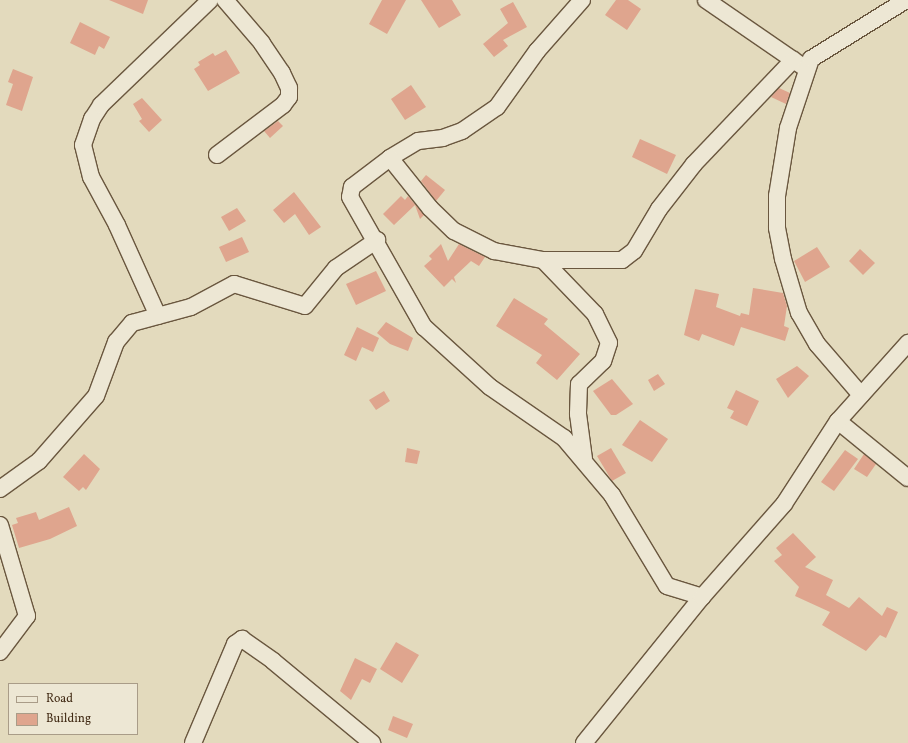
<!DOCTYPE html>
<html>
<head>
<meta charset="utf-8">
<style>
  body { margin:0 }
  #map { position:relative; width:908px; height:743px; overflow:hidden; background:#e3dabd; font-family:Vollkorn,serif }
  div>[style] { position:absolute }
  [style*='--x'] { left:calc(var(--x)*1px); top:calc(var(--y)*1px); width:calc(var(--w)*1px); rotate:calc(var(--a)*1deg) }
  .building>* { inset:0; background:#dfa58e }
  .roads { filter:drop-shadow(1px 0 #6a573f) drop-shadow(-1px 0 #6a573f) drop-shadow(0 1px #6a573f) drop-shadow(0 -1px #6a573f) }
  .street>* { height:16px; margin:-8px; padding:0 8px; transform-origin:8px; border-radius:8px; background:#ede7d4 }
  span { translate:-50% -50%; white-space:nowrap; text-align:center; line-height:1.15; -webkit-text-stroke:4px #ede7d4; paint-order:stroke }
  .legend { position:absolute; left:8px; top:683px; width:130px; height:52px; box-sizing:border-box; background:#ede7d4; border:1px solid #a99c88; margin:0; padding:5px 7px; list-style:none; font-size:12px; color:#422b15 }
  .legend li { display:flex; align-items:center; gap:8px; height:20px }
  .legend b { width:20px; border:1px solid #a99c88 }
</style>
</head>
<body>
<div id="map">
  <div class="building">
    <i style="clip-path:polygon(109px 0,148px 0,143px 14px)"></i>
    <i style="clip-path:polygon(382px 0,406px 0,387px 34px,369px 24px)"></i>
    <i style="clip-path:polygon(421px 0,452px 0,461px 15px,439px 28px)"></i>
    <i style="clip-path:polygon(616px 0,628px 0,641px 9px,627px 30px,605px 15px)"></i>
    <i style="clip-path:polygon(513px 2px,527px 27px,503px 40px,508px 46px,494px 57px,483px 44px,508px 23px,500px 9px)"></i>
    <i style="clip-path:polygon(80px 22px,110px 37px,104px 49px,99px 46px,95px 55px,70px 43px)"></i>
    <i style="clip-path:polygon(226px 50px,240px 73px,208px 91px,194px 69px,200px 65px,198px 62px,213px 53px,215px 56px)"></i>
    <i style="clip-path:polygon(13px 69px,33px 77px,22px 111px,6px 105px,13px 84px,8px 82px)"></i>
    <i style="clip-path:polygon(411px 85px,426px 107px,405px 120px,391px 99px)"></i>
    <i style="clip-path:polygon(779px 88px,790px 93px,786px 104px,771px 97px)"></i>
    <i style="clip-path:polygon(142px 98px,162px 120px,149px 132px,139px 121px,142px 119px,133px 104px)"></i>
    <i style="clip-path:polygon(278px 121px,283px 126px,270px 138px,264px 131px)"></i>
    <i style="clip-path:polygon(640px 139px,676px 155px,667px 174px,632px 157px)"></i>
    <i style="clip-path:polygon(426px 175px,445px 190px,436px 201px,421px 181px)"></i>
    <i style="clip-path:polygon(294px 192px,321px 227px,309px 235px,295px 214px,284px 223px,273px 210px)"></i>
    <i style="clip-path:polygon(401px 196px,405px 200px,408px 196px,424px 215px,420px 219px,415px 205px,394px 225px,383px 214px)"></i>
    <i style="clip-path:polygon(237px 208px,246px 221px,229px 231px,221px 217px)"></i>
    <i style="clip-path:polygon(242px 237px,249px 252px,226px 262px,219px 247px)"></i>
    <i style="clip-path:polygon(441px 244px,448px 261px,459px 244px,485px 257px,479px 266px,471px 261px,454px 277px,456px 283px,452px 279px,444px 287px,424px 266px,432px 259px,429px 256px)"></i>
    <i style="clip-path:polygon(817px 247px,830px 267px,805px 282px,794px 261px)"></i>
    <i style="clip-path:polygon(860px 249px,875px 263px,863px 275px,849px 261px)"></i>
    <i style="clip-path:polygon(376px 271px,386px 291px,356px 305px,346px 284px)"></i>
    <i style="clip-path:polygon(753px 288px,783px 293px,787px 306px,784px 326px,789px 328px,785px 341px,741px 327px,734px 346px,702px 334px,699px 341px,684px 335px,695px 289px,719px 294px,716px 307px,740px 316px,741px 313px,749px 315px)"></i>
    <i style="clip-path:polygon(514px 298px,548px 319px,544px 324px,580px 354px,557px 380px,536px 363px,542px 355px,496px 326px)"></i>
    <i style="clip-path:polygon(386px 322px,413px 338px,408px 351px,390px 344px,377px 333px)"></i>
    <i style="clip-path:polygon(357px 327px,379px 338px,373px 352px,362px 347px,356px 361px,344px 355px)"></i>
    <i style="clip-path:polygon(797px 366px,809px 376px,788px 398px,776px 379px)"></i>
    <i style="clip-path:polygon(658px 374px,665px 384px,654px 391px,648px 380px)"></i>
    <i style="clip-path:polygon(612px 379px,633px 404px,616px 415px,611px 415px,593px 391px)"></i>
    <i style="clip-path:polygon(736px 390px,759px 401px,747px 426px,730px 418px,734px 411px,727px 408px)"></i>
    <i style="clip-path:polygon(384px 391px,390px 401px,376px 410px,369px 400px)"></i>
    <i style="clip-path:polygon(640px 420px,668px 439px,652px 462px,622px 445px)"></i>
    <i style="clip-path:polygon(407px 448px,420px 451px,417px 464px,405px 462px)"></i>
    <i style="clip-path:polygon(611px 448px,626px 473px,612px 481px,597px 456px)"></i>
    <i style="clip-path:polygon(845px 450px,858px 459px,834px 491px,821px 482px)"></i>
    <i style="clip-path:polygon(84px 454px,100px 469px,86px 490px,83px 487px,79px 491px,63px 477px)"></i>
    <i style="clip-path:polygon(864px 454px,876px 464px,867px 477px,854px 469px)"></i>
    <i style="clip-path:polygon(69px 507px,77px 526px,50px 539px,19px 548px,12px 525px,18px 523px,16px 518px,36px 512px,39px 520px)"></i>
    <i style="clip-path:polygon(793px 533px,816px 557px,805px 567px,833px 580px,826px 595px,849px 608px,859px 597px,882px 616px,887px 607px,898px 612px,886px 638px,880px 635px,866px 651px,822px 625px,830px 612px,795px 596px,799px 587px,774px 561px,782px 555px,776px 548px)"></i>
    <i style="clip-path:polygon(396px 642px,419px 655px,402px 683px,380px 669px)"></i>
    <i style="clip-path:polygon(355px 658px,377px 669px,370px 683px,362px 679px,351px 700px,340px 691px)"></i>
    <i style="clip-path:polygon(393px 716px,413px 724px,407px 738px,388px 730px)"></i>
  </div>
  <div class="roads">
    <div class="street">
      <i style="--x:582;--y:0;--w:68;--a:131.4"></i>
      <i style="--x:537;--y:51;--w:69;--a:125.5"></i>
      <i style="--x:497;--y:107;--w:42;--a:145.6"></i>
      <i style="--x:462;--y:131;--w:20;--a:160"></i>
      <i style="--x:443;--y:138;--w:25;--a:173"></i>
      <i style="--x:418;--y:141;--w:33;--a:149"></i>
      <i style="--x:390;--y:158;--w:48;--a:142.7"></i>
      <i style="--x:352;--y:187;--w:10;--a:101"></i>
      <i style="--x:350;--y:197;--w:150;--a:60.4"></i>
      <i style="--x:424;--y:327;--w:89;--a:42.3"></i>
      <i style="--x:490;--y:387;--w:90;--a:34.6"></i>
      <i style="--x:564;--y:438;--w:75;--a:49.9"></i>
      <i style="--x:612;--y:495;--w:106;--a:58.9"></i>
      <i style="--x:667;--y:586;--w:37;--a:17"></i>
      <i style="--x:706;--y:0;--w:116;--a:34.5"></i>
      <i style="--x:217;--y:155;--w:83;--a:-37.1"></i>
      <i style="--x:283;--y:105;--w:10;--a:-53"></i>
      <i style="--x:289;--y:97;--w:9;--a:-90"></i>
      <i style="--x:289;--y:88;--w:17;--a:-115"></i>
      <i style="--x:282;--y:73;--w:36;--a:-124"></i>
      <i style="--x:262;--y:43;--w:57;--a:-130.7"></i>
      <i style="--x:390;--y:158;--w:64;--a:51.3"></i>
      <i style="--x:430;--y:208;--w:33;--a:44"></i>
      <i style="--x:454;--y:231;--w:45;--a:26.6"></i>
      <i style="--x:494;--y:251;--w:50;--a:10.4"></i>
      <i style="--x:543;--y:260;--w:79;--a:0"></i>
      <i style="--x:622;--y:260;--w:15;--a:-37"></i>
      <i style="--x:634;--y:251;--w:49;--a:-59.2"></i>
      <i style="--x:659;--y:209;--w:57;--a:-52.1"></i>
      <i style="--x:694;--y:164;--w:144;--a:-46.4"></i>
      <i style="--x:543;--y:260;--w:75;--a:46.1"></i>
      <i style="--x:595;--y:314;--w:32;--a:64"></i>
      <i style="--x:609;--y:343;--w:19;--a:108"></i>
      <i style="--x:603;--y:361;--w:33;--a:136"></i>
      <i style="--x:579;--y:384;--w:30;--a:92"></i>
      <i style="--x:578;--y:414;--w:45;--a:82.4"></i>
      <i style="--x:158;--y:316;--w:100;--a:-114.3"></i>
      <i style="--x:117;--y:225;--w:55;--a:-118.4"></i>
      <i style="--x:91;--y:177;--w:33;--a:-104"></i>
      <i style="--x:83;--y:145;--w:28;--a:-71"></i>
      <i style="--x:92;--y:119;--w:17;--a:-57"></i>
      <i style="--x:101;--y:105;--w:151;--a:-43.9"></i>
      <i style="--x:861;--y:395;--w:67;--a:-130.8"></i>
      <i style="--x:817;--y:344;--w:36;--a:-120"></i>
      <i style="--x:799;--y:313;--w:56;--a:-106.5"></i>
      <i style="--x:783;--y:259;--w:32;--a:-101"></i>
      <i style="--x:777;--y:228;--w:32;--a:-90"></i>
      <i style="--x:777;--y:196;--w:69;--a:-80.8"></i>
      <i style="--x:788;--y:128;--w:73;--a:-71.6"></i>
      <i style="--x:811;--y:59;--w:112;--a:-31.8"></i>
      <i style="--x:838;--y:421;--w:90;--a:39.2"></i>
      <i style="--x:0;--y:489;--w:48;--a:-35.7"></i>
      <i style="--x:39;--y:461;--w:86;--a:-48.8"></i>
      <i style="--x:96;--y:396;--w:58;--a:-69.7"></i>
      <i style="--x:116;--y:342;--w:25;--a:-50"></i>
      <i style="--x:132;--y:323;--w:61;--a:-15.2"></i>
      <i style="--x:191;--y:307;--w:49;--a:-28.1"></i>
      <i style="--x:234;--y:284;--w:74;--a:17.2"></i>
      <i style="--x:305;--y:306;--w:49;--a:-50.8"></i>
      <i style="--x:336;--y:268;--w:50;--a:-34.3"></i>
      <i style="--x:0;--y:525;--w:95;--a:73.5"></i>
      <i style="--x:27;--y:616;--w:45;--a:126.9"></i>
      <i style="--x:193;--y:743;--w:108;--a:-67"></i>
      <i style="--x:235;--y:644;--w:9;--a:-36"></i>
      <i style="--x:242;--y:639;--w:38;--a:35"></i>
      <i style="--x:273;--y:661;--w:129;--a:39.6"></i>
      <i style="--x:584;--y:743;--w:188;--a:-51.1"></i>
      <i style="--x:702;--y:597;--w:124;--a:-48.6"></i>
      <i style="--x:784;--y:504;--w:99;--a:-57"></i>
      <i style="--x:838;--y:421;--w:105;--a:-48.1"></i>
    </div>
  </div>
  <ul class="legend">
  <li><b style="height:5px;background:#ede7d4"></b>Road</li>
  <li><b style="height:11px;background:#dfa58e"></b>Building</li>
  </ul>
</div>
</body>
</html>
